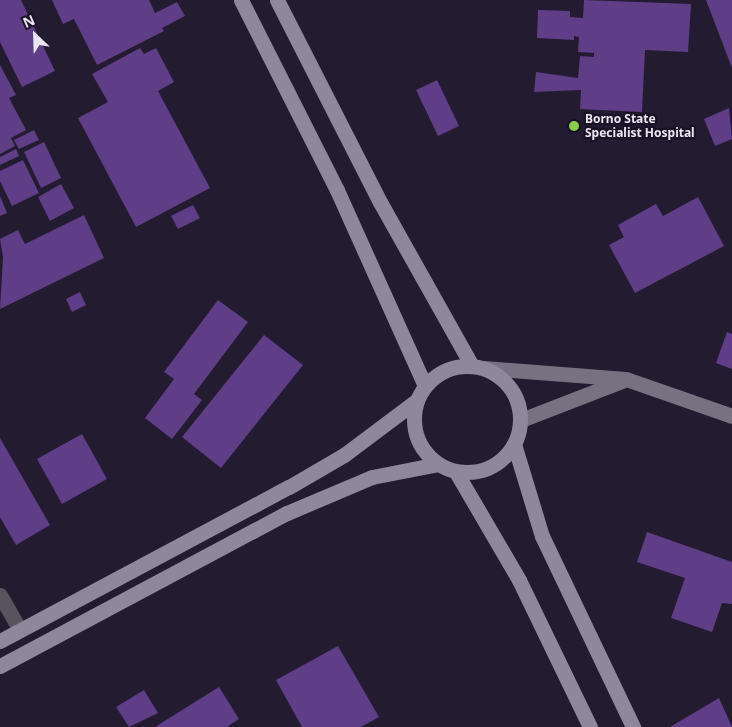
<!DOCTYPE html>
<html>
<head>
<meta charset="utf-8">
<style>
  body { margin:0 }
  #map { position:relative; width:732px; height:727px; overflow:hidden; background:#231b2f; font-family:"Noto Sans",sans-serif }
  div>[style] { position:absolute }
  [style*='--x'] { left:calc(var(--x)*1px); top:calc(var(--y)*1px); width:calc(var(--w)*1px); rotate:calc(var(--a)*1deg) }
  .building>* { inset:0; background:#5f3d87 }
  .street>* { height:15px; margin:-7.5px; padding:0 7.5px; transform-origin:7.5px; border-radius:7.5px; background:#58545e }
  .secondary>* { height:15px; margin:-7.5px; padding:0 7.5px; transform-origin:7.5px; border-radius:7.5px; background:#777181 }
  .primary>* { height:15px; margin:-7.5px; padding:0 7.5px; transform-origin:7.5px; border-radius:7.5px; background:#8f879c }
  .primary>.ring { margin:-7.5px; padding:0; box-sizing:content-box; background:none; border:15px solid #8f879c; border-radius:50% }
  .dots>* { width:14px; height:14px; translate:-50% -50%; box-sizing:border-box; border:2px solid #1a1225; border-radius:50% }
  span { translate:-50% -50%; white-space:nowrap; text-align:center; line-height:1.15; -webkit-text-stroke:4.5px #1a1225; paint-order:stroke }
  .poi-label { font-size:12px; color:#ece7f4; font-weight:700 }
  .left { translate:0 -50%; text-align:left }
  .north { position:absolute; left:10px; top:10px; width:50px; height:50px; -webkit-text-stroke:4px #1a1225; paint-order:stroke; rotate:336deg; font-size:14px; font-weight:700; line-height:20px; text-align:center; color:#ece7f4 }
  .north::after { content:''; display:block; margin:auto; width:18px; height:22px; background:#ece7f4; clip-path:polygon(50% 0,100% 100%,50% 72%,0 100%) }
</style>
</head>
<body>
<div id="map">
  <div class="building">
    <i style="clip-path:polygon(0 0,21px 0,55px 71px,22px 87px,0 42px)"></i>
    <i style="clip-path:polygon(52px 0,149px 0,155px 13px,177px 2px,185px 16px,162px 28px,164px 31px,97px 65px,74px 19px,63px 24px)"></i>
    <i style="clip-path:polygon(584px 0,691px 4px,688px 52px,645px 50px,642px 112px,580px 109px,581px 90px,534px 92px,536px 72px,578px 78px,580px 56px,594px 57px,594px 53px,578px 52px,579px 37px,574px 36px,574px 40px,537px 38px,538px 10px,570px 11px,570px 17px,583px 18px)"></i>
    <i style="clip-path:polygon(706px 0,732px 0,732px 68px)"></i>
    <i style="clip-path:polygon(140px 48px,144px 54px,156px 48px,174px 82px,158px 91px,210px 188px,136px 227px,78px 118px,108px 102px,92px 74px)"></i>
    <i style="clip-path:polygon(0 65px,16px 95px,9px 98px,26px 130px,11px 138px,15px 146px,0 154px)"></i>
    <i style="clip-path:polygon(437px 80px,459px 126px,438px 136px,416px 90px)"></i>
    <i style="clip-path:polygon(729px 108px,732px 139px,715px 146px,704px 119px)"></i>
    <i style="clip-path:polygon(34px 130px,39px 140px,19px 149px,14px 140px)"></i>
    <i style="clip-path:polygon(44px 142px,61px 178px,41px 188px,24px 152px)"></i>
    <i style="clip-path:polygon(16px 149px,19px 156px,0 165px,0 157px)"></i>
    <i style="clip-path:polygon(23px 160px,39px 193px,12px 206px,0 181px,0 171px)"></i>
    <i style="clip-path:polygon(61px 184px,74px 208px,50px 221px,38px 197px)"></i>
    <i style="clip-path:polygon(0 196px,7px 213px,0 216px)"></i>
    <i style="clip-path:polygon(698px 197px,724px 246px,635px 293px,609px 245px,624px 237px,618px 225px,656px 204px,663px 216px)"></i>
    <i style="clip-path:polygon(193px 205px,200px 218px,178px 229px,171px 216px)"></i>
    <i style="clip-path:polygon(84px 215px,104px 258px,0 309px,3px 257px,0 239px,18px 230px,25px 244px)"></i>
    <i style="clip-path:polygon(80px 292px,86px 305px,72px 312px,66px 299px)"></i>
    <i style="clip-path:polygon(218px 300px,248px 322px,194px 394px,202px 400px,172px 439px,145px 418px,174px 379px,164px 372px)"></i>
    <i style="clip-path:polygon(727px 332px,732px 334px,732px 369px,716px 363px)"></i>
    <i style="clip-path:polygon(264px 335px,303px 365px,221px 468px,182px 437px)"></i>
    <i style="clip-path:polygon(82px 434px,107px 479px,62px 504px,37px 459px)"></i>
    <i style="clip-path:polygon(0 438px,50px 525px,16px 545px,0 517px)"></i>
    <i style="clip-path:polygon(647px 532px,732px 562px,732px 604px,722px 603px,712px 632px,671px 618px,685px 578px,637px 562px)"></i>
    <i style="clip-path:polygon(338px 646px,379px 717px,361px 727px,302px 727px,276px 680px)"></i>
    <i style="clip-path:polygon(219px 687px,239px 719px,227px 727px,155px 727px)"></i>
    <i style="clip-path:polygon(144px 690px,158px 713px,129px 727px,116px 707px)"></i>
    <i style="clip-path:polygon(719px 698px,732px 727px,670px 727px)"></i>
  </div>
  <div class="street">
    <i style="--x:0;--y:595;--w:40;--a:60.3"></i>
  </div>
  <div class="secondary">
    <i style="--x:484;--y:368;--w:142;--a:4.4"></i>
    <i style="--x:626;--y:379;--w:112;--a:19.2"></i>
    <i style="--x:521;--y:420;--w:108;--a:-21.1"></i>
  </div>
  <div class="primary">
    <i style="--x:241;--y:0;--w:213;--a:63.2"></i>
    <i style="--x:337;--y:190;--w:215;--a:65.8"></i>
    <i style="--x:277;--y:0;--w:227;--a:63"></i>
    <i style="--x:380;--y:202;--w:188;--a:60.7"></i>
    <i class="ring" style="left:414px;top:366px;width:91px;height:91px"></i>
    <i style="--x:514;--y:444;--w:96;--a:73.1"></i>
    <i style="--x:542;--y:536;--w:212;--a:64.5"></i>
    <i style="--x:456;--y:472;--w:125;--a:59.7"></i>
    <i style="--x:519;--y:580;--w:163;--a:64.2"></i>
    <i style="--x:0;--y:641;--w:327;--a:-28.1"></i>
    <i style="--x:289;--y:487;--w:64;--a:-30.2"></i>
    <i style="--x:344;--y:455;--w:90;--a:-36.9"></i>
    <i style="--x:0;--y:666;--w:325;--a:-28.1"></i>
    <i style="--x:287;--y:513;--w:92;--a:-23"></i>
    <i style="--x:372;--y:477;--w:67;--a:-11.1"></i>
  </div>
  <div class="dots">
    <i style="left:574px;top:126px;background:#89cf49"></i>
  </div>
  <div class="poi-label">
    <span class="left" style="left:585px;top:126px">Borno State<br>Specialist Hospital</span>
  </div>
  <div class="north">N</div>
</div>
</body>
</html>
